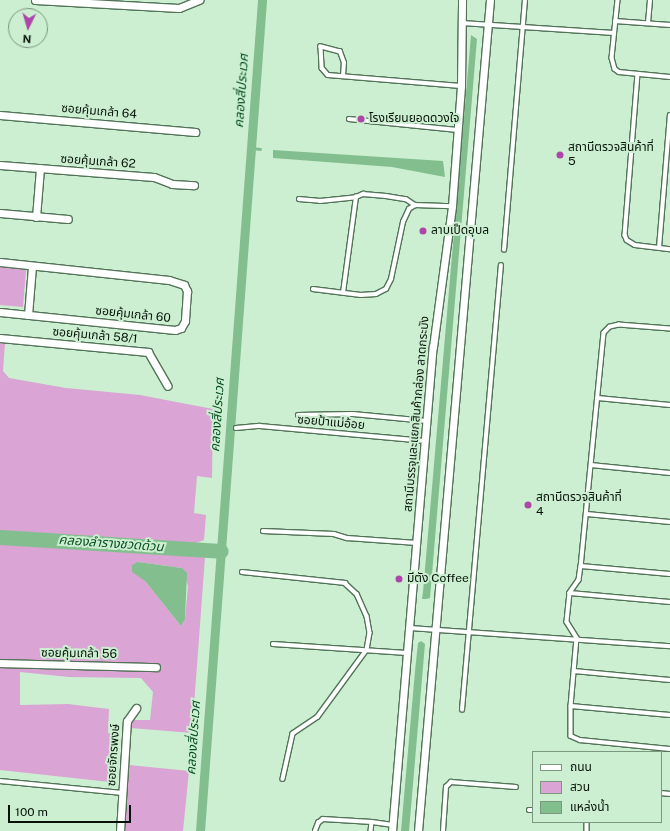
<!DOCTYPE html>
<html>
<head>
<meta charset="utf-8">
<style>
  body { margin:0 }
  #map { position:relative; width:670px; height:831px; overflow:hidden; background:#cbefd0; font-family:"Public Sans","Noto Sans Thai",sans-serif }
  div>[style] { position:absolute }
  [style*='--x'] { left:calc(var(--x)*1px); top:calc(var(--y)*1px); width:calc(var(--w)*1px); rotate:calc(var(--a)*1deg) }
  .green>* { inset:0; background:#daa4d5 }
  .water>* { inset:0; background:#83bf8e }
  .stream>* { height:2.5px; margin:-1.25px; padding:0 1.25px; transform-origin:1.25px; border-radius:1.25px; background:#83bf8e }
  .canal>* { height:9px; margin:-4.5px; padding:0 4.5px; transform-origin:4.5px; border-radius:4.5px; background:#83bf8e }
  .river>* { height:15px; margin:-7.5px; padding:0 7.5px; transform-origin:7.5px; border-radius:7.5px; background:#83bf8e }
  .roads { filter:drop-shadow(1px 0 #537359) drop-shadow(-1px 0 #537359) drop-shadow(0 1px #537359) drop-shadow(0 -1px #537359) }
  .service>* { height:3.5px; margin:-1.75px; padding:0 1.75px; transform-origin:1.75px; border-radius:1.75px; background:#fff }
  .minor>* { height:7px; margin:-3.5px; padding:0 3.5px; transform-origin:3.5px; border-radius:3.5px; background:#fff }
  .dots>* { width:11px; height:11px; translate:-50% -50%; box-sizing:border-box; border:2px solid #cbefd0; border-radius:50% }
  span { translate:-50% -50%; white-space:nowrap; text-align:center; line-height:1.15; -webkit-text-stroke:4px #cbefd0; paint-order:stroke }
  .street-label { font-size:12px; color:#061208 }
  .poi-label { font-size:12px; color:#061208 }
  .left { translate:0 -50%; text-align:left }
  .water-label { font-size:13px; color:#074e21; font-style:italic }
  .legend { position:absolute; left:532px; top:751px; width:130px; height:72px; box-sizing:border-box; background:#cbefd0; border:1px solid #7c9780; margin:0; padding:5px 7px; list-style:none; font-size:12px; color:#061208 }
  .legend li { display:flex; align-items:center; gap:8px; height:20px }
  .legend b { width:20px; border:1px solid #7c9780 }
  .north { position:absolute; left:8px; top:8px; width:40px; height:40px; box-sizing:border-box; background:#cbefd0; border:1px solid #7c9780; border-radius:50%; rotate:185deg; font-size:11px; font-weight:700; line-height:16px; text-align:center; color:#061208 }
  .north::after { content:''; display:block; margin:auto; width:14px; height:18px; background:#ae46a9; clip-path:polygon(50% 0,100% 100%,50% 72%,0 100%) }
  .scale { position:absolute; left:8px; top:805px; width:123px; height:18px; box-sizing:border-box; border:2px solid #061208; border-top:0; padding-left:5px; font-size:12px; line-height:14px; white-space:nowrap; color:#061208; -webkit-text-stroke:3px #cbefd0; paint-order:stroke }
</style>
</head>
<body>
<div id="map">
  <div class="green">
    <i style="clip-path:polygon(0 266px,26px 270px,23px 307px,0 305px)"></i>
    <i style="clip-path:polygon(0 342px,5px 343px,3px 371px,9px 378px,66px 388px,140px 395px,213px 409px,212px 478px,197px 476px,194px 513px,206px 515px,204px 540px,190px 545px,0 531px)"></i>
    <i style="clip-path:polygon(evenodd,0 542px,197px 553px,205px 557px,192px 733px,131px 728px,132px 720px,150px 720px,153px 692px,141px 678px,69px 677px,20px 672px,20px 705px,68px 704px,109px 709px,108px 733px,119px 734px,118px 769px,110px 782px,0 770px,0 542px,138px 562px,182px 568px,188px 586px,185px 619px,181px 626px,145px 581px,138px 562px)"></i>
    <i style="clip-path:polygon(129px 765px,189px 771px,183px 831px,123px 831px)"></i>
  </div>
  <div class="water">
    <i style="clip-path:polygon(471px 35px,477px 39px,430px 598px,426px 599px,422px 599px,423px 592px)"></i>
    <i style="clip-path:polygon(273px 150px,443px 161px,445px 177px,392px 167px,273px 158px)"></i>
    <i style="clip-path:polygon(138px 562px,182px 568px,187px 573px,185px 619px,181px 626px,145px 581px,132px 572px,132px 565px)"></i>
    <i style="clip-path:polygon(421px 641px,425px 644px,409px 831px,401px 831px,415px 671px,418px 643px)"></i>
  </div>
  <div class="stream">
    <i style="--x:251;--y:148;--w:9;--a:6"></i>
  </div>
  <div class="canal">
    <i style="--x:200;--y:831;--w:833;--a:-85.73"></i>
  </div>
  <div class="river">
    <i style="--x:0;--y:537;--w:221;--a:3.6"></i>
  </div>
  <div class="roads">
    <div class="service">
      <i style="--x:618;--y:0;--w:58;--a:95.9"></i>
      <i style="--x:612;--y:58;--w:11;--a:75"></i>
      <i style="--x:615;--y:69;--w:5;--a:37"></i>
      <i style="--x:619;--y:72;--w:51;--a:5.6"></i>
      <i style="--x:615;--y:21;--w:55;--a:4.2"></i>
      <i style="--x:462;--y:23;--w:152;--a:3.8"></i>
      <i style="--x:648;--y:23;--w:23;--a:-85"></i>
      <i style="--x:638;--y:74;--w:162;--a:94.6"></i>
      <i style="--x:625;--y:235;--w:5;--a:68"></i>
      <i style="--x:627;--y:240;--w:9;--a:32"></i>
      <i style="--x:635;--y:245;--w:35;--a:7"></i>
      <i style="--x:343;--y:76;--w:13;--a:-86"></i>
      <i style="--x:344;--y:63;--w:12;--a:-110"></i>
      <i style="--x:340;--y:52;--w:20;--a:-165"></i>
      <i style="--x:321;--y:47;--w:21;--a:87"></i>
      <i style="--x:322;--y:68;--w:9;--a:49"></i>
      <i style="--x:328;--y:75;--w:133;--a:4.7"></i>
      <i style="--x:349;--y:119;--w:109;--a:5.8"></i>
      <i style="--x:299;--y:199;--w:21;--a:5"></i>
      <i style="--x:320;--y:201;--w:36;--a:-6"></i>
      <i style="--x:659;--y:248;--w:133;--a:-85.3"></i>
      <i style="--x:504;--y:250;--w:251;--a:-85.2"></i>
      <i style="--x:313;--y:289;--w:48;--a:7.1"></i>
      <i style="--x:361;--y:295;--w:15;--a:-4"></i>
      <i style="--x:376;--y:294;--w:11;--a:-27"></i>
      <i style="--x:386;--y:289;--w:11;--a:-63"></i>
      <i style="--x:391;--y:279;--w:58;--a:-78.1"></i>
      <i style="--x:403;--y:222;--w:14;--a:-65"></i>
      <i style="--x:409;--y:209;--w:7;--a:-34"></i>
      <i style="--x:415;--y:205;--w:37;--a:2"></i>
      <i style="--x:343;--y:293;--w:97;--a:-82.3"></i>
      <i style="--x:356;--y:197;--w:8;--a:-23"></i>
      <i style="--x:363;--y:194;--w:23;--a:5"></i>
      <i style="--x:386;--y:196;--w:20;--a:9"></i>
      <i style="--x:406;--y:199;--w:11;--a:34"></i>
      <i style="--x:670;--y:329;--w:51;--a:-175.5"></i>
      <i style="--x:619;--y:325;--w:9;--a:167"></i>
      <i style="--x:610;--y:327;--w:8;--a:135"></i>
      <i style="--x:604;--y:333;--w:234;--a:95.6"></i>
      <i style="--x:581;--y:566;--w:14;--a:98"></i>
      <i style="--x:579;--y:580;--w:16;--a:125"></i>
      <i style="--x:570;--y:593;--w:29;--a:96"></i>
      <i style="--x:567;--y:622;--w:19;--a:58"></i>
      <i style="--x:577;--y:638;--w:68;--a:95"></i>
      <i style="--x:571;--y:706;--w:30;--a:90"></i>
      <i style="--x:571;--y:736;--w:10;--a:24"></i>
      <i style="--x:580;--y:740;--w:90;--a:5.7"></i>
      <i style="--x:598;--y:398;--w:72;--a:5.6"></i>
      <i style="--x:298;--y:415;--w:55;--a:-1"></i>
      <i style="--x:353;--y:414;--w:74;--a:5.4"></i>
      <i style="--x:236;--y:428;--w:24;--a:-5"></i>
      <i style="--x:260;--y:426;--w:166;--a:5.2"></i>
      <i style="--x:591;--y:465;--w:79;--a:5.8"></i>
      <i style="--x:587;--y:514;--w:83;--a:5.5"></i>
      <i style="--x:263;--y:531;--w:71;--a:2.4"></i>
      <i style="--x:334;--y:534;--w:14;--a:17"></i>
      <i style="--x:347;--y:538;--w:70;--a:4.1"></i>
      <i style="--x:581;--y:566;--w:89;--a:5.1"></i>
      <i style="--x:242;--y:572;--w:104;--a:6.1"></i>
      <i style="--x:345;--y:583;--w:16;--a:43"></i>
      <i style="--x:357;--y:594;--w:24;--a:66"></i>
      <i style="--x:367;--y:616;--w:17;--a:80"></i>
      <i style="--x:370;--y:633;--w:17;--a:100"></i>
      <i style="--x:367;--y:650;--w:83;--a:126.2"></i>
      <i style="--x:318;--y:717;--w:30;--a:146"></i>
      <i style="--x:293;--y:734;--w:46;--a:102.5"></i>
      <i style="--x:570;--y:593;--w:100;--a:5.1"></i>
      <i style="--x:410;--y:628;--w:261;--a:4"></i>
      <i style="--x:273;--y:644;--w:134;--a:3.8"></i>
      <i style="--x:574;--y:671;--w:96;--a:5.4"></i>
      <i style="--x:571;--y:706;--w:99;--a:5.2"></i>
      <i style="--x:462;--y:710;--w:446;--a:-85"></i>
      <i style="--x:0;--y:781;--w:123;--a:5.6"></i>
      <i style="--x:661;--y:793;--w:9;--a:6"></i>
      <i style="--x:529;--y:810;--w:4;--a:0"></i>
      <i style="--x:372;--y:822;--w:21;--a:8"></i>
      <i style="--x:587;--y:822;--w:9;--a:90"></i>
      <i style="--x:315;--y:831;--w:9;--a:-69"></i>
      <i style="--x:318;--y:823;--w:6;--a:-39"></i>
      <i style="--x:323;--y:819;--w:49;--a:3.5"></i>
      <i style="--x:372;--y:822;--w:9;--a:96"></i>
      <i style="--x:443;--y:831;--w:44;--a:-86.1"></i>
      <i style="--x:446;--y:787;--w:7;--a:-45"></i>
      <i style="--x:451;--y:782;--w:65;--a:4.4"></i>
    </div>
    <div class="minor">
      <i style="--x:35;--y:0;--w:144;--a:3.2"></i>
      <i style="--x:179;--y:8;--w:22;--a:-22"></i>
      <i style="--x:0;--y:115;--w:196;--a:5"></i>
      <i style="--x:0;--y:165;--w:154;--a:4.5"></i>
      <i style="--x:154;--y:177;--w:19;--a:21"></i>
      <i style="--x:172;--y:184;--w:22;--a:3"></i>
      <i style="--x:0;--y:213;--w:68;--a:5"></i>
      <i style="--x:36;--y:217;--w:49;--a:-85.3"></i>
      <i style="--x:0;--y:262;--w:170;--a:6.1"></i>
      <i style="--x:169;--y:280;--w:16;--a:18"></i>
      <i style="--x:184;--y:285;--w:7;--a:63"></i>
      <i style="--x:187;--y:291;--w:30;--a:94"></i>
      <i style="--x:185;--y:321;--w:8;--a:120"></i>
      <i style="--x:181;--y:328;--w:6;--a:162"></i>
      <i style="--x:175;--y:330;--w:176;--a:-174.1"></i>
      <i style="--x:28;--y:315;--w:49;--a:-85.3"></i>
      <i style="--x:0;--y:338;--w:149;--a:5.4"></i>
      <i style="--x:148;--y:352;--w:39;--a:60"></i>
      <i style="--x:0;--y:663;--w:156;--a:1.5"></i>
      <i style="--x:120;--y:831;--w:110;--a:-86.4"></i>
      <i style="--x:127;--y:721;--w:16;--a:-55"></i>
      <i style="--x:392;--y:831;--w:486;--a:-85.2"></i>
      <i style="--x:433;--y:347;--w:142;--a:-82.3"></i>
      <i style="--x:452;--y:206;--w:120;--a:-85.7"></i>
      <i style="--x:461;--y:86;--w:86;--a:-89.3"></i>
      <i style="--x:418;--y:831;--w:834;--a:-85.05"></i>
    </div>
  </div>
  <div class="dots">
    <i style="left:361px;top:119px;background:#ae46a9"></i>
    <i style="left:560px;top:155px;background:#ae46a9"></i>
    <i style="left:423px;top:231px;background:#ae46a9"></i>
    <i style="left:528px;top:505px;background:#ae46a9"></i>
    <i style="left:399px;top:579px;background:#ae46a9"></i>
  </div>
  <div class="street-label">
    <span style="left:99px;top:112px;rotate:5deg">ซอยคุ้มเกล้า 64</span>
    <span style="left:98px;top:162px;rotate:4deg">ซอยคุ้มเกล้า 62</span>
    <span style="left:133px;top:315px;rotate:6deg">ซอยคุ้มเกล้า 60</span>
    <span style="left:95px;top:336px;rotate:5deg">ซอยคุ้มเกล้า 58/1</span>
    <span style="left:417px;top:414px;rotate:-85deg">สถานีบรรจุและแยกสินค้ากล่อง ลาดกระบัง</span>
    <span style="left:331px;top:423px;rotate:5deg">ซอยป้าแม่อ้อย</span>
    <span style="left:79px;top:654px;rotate:1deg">ซอยคุ้มเกล้า 56</span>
    <span style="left:114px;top:755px;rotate:-86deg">ซอยจักรพงษ์</span>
  </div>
  <div class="poi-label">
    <span class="left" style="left:369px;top:119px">โรงเรียนยอดดวงใจ</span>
    <span class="left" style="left:568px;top:155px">สถานีตรวจสินค้าที่<br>5</span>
    <span class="left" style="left:431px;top:231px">ลาบเป็ดอุบล</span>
    <span class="left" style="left:536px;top:505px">สถานีตรวจสินค้าที่<br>4</span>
    <span class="left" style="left:407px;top:579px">มีตัง Coffee</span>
  </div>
  <div class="water-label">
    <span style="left:242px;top:91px;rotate:-86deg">คลองสี่ประเวศ</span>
    <span style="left:218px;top:415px;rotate:-86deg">คลองสี่ประเวศ</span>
    <span style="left:111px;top:544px;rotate:4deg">คลองลำรางชวดด้วน</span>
    <span style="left:194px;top:738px;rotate:-86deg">คลองสี่ประเวศ</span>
  </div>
  <ul class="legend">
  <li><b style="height:5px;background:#fff"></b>ถนน</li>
  <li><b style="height:11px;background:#daa4d5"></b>สวน</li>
  <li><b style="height:11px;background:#83bf8e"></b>แหล่งน้ำ</li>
  </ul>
  <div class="north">N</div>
  <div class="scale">100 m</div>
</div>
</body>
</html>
